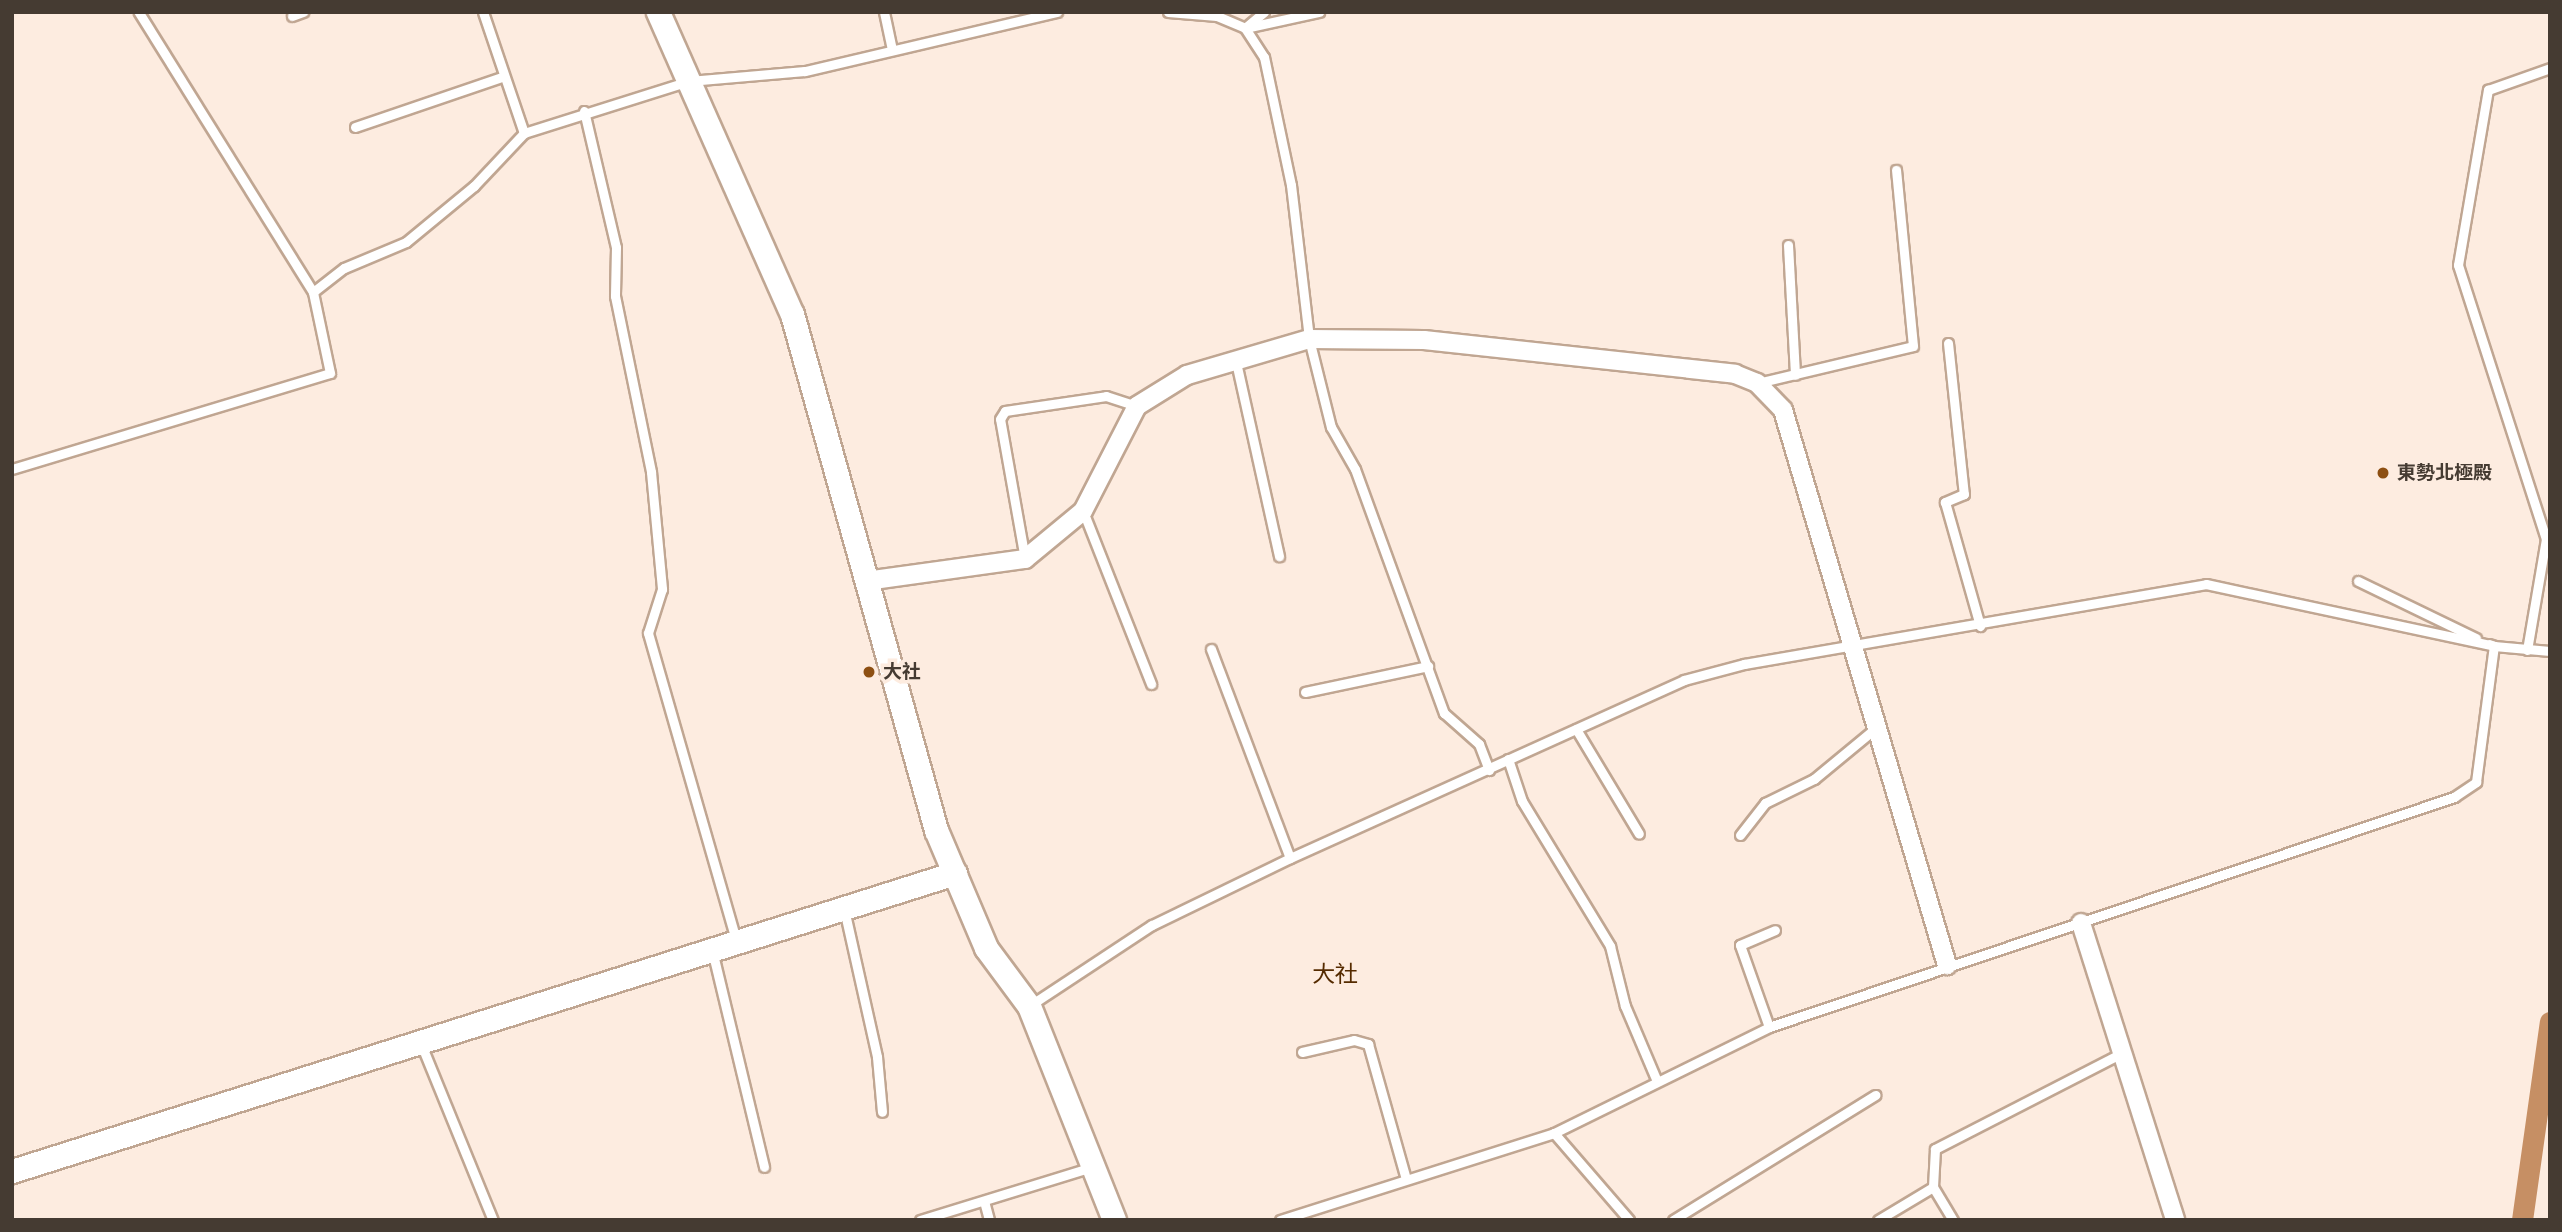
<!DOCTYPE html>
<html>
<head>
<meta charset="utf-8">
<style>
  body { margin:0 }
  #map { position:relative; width:2562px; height:1232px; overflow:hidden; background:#fdece0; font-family:Rubik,"Noto Sans TC",sans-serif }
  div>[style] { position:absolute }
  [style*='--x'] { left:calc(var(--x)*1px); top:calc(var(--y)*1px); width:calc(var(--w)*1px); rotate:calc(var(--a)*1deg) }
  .canal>* { height:21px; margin:-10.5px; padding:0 10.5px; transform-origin:10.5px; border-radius:10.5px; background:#c68f64 }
  .roads { filter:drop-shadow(2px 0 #c0a692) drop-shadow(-2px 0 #c0a692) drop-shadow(0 2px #c0a692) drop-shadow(0 -2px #c0a692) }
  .service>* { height:9px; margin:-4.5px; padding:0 4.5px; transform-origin:4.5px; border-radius:4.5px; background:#fff }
  .minor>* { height:18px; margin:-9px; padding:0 9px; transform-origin:9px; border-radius:9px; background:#fff }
  .tertiary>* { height:23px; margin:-11.5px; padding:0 11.5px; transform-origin:11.5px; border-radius:11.5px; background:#fff }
  .dots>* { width:19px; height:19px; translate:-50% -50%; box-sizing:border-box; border:4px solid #fdece0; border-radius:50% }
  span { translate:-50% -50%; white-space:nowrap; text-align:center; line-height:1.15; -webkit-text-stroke:7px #fdece0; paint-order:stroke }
  .poi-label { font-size:19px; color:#453b32; font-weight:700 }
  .left { translate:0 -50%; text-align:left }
  .quarter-label { font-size:23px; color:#552b00 }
  .frame { position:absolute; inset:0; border:14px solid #453b32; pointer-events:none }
</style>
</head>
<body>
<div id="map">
  <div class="canal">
    <i style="--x:2522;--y:1220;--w:200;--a:-82"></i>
  </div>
  <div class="roads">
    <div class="service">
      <i style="--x:483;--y:12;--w:128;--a:71.3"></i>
      <i style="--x:884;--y:12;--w:38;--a:78"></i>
      <i style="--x:1168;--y:12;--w:49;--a:4.7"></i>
      <i style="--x:1217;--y:16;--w:30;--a:23"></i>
      <i style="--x:1245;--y:28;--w:76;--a:-12.2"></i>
      <i style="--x:1264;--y:12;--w:25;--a:140"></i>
      <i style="--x:1245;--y:28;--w:35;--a:57"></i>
      <i style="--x:1264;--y:57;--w:131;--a:78.1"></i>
      <i style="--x:1291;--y:185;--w:155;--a:83.3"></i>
      <i style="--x:1309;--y:339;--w:91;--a:76"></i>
      <i style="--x:1331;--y:427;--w:48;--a:60.3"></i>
      <i style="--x:1355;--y:469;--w:260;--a:70"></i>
      <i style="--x:1444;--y:713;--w:47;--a:41.5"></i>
      <i style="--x:1479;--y:744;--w:28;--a:69"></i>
      <i style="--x:292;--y:16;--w:12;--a:-20"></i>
      <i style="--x:584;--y:111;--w:140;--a:76.8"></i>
      <i style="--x:616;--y:247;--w:49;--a:91.2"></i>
      <i style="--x:615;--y:296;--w:180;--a:78.4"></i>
      <i style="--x:651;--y:472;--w:118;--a:84.6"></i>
      <i style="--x:662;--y:589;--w:46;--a:107.7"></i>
      <i style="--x:648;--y:633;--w:319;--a:74"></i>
      <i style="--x:355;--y:127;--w:155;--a:-18.8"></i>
      <i style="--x:1788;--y:245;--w:130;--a:86.9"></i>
      <i style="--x:313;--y:292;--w:39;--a:-38"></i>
      <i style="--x:344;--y:268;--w:67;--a:-22.8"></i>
      <i style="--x:406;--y:242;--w:88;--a:-39.5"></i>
      <i style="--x:474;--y:186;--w:73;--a:-46.7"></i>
      <i style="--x:524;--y:133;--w:173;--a:-17.5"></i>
      <i style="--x:689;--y:81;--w:116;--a:-4.9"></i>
      <i style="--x:805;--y:71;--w:259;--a:-13.2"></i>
      <i style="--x:1948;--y:343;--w:152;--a:84"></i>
      <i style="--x:1964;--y:494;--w:21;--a:157"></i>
      <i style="--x:1945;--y:502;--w:129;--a:74.2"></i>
      <i style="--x:1236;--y:362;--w:199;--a:77.5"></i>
      <i style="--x:1757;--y:383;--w:160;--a:-13.3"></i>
      <i style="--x:1913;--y:346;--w:177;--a:-95.5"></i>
      <i style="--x:12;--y:469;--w:332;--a:-16.8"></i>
      <i style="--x:330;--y:373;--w:83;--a:-101.9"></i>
      <i style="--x:313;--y:292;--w:330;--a:-121.9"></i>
      <i style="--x:1083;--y:511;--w:186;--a:68.5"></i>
      <i style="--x:1025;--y:559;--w:142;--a:-100.1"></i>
      <i style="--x:1000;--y:419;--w:9;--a:-58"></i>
      <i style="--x:1005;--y:411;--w:102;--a:-8.4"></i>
      <i style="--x:1106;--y:396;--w:33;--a:18"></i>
      <i style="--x:2358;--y:581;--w:131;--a:25.8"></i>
      <i style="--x:1211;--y:649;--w:223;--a:69.3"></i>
      <i style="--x:2527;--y:650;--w:113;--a:-80.3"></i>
      <i style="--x:2546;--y:539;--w:288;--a:-107.8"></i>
      <i style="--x:2458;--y:265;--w:178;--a:-80.3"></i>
      <i style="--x:2488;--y:90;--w:66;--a:-19.5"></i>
      <i style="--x:1305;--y:692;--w:126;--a:-11.9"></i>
      <i style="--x:1576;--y:729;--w:122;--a:59"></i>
      <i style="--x:1508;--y:759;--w:44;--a:71.6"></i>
      <i style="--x:1522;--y:801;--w:170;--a:58.7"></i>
      <i style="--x:1610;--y:946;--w:62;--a:76"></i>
      <i style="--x:1625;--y:1006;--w:79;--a:67"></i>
      <i style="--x:1740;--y:835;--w:41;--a:-52"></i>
      <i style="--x:1765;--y:803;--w:55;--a:-26.1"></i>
      <i style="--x:1814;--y:779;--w:82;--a:-39.5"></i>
      <i style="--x:844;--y:909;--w:152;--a:77.4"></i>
      <i style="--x:877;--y:1057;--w:55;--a:84.8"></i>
      <i style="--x:712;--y:950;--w:223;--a:76.5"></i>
      <i style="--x:1029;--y:1006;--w:147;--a:-33.4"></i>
      <i style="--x:1152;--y:925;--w:153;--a:-25.9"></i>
      <i style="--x:1290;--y:858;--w:432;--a:-24.3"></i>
      <i style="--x:1684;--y:680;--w:62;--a:-14.9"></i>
      <i style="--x:1744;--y:664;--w:469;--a:-9.8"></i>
      <i style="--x:2206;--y:584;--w:295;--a:12.1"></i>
      <i style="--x:2494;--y:646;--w:56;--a:5.1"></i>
      <i style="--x:1769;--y:1027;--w:87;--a:-109.5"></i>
      <i style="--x:1740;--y:945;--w:38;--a:-23"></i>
      <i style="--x:421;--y:1044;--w:190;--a:67.8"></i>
      <i style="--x:1302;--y:1052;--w:53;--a:-13"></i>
      <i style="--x:1354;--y:1040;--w:15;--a:16"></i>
      <i style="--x:1368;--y:1044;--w:140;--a:74.3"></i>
      <i style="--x:1554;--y:1133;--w:115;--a:49.2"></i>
      <i style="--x:1933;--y:1187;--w:39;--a:59"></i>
      <i style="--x:984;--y:1201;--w:20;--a:75"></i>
      <i style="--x:920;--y:1220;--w:180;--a:-17.1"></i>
      <i style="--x:1280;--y:1220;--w:287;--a:-17.6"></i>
      <i style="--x:1554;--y:1133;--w:240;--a:-26.2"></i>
      <i style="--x:1769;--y:1027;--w:723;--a:-18.56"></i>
      <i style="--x:2454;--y:797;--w:27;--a:-34"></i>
      <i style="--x:2476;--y:782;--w:137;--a:-82.5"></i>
      <i style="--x:2494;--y:646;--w:5;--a:-158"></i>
      <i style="--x:1673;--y:1220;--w:238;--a:-31.7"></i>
      <i style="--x:1878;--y:1220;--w:64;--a:-31"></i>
      <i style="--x:1933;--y:1187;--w:38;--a:-87"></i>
      <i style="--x:1935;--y:1149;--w:210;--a:-27.2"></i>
    </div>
    <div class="minor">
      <i style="--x:866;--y:581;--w:161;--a:-7.9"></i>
      <i style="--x:1025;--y:559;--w:75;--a:-39.6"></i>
      <i style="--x:1083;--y:511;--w:118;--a:-62.8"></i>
      <i style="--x:1137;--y:406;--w:59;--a:-31.8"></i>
      <i style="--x:1187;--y:375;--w:127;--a:-16.4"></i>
      <i style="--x:1309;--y:339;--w:115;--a:0.5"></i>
      <i style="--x:1424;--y:340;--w:313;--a:6.2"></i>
      <i style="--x:1735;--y:374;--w:24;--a:22"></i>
      <i style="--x:1757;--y:383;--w:37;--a:46"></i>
      <i style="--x:1783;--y:410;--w:579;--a:73.54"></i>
      <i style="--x:2081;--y:923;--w:312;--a:72.4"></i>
    </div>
    <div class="tertiary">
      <i style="--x:658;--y:12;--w:330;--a:66.1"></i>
      <i style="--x:792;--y:314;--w:536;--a:74.41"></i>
      <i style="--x:936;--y:830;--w:128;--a:67"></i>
      <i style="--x:986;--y:948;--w:72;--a:53.4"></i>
      <i style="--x:1029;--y:1006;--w:230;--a:68.3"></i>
      <i style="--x:12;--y:1171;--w:989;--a:-17.54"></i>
    </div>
  </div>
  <div class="dots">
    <i style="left:2383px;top:473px;background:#8d4f12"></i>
    <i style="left:869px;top:672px;background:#8d4f12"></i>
  </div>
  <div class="poi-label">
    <span class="left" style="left:2397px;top:473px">東勢北極殿</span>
    <span class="left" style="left:883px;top:672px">大社</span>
  </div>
  <div class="quarter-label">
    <span style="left:1335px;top:974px">大社</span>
  </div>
  <div class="frame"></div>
</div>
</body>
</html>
